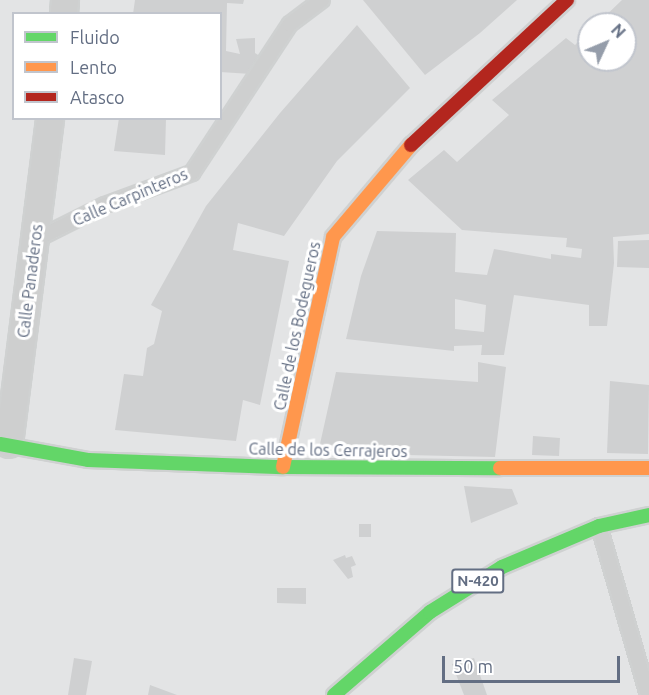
<!DOCTYPE html>
<html>
<head>
<meta charset="utf-8">
<style>
  body { margin:0 }
  #map { position:relative; width:649px; height:695px; overflow:hidden; background:#f3f4f2; font-family:Ubuntu,sans-serif }
  div>[style] { position:absolute }
  [style*='--x'] { left:calc(var(--x)*1px); top:calc(var(--y)*1px); width:calc(var(--w)*1px); rotate:calc(var(--a)*1deg) }
  .built>* { inset:0; background:#e3e4e5 }
  .building>* { inset:0; background:#cfd0d1 }
  .roads { filter:drop-shadow(2px 0 #cfd1d1) drop-shadow(-2px 0 #cfd1d1) drop-shadow(0 2px #cfd1d1) drop-shadow(0 -2px #cfd1d1) }
  .lane>* { height:14px; margin:-7px; padding:0 7px; transform-origin:7px; border-radius:7px; background:#cecfcf }
  .street>* { height:26px; margin:-13px; padding:0 13px; transform-origin:13px; border-radius:13px; background:#cecfcf }
  .fast>* { height:14px; margin:-7px; padding:0 7px; transform-origin:7px; border-radius:7px; background:#63d668 }
  .slow>* { height:14px; margin:-7px; padding:0 7px; transform-origin:7px; border-radius:7px; background:#ff974d }
  .jam>* { height:14px; margin:-7px; padding:0 7px; transform-origin:7px; border-radius:7px; background:#b3261e }
  span { translate:-50% -50%; white-space:nowrap; text-align:center; line-height:1.15; -webkit-text-stroke:6px #fff; paint-order:stroke }
  .shield-label span { padding:2px 4px; background:#fff; border:2px solid; border-radius:4px; -webkit-text-stroke-width:0 }
  .shield-label { font-size:15px; color:#636e83; font-weight:700 }
  .street-label { font-size:16px; color:#636e83 }
  .legend { position:absolute; left:12px; top:12px; width:210px; height:108px; box-sizing:border-box; background:#fff; border:2px solid #c1c5cd; margin:0; padding:8px 10px; list-style:none; font-size:18px; color:#636e83 }
  .legend li { display:flex; align-items:center; gap:12px; height:30px }
  .legend b { width:30px; border:2px solid #c1c5cd }
  .north { position:absolute; left:577px; top:12px; width:60px; height:60px; box-sizing:border-box; background:#fff; border:2px solid #c1c5cd; border-radius:50%; rotate:46deg; font-size:16px; font-weight:700; line-height:24px; text-align:center; color:#636e83 }
  .north::after { content:''; display:block; margin:auto; width:21px; height:27px; background:#959daa; clip-path:polygon(50% 0,100% 100%,50% 72%,0 100%) }
  .scale { position:absolute; left:442px; top:656px; width:178px; height:27px; box-sizing:border-box; border:3px solid #636e83; border-top:0; padding-left:8px; font-size:18px; line-height:21px; white-space:nowrap; color:#636e83; -webkit-text-stroke:4px #fff; paint-order:stroke }
</style>
</head>
<body>
<div id="map">
  <div class="built">
    <i style="clip-path:polygon(evenodd,0 0,649px 0,649px 695px,0 695px,0 0,14px 14px,220px 14px,220px 118px,14px 118px,14px 14px,0 0,589px 24px,625px 24px,625px 60px,589px 60px,589px 24px)"></i>
  </div>
  <div class="building">
    <i style="clip-path:polygon(135px 0,244px 0,243px 4px,227px 3px,226px 51px,240px 54px,236px 39px,255px 38px,255px 53px,263px 58px,251px 74px,220px 72px,220px 14px,133px 14px)"></i>
    <i style="clip-path:polygon(363px 0,517px 0,480px 33px,425px 75px)"></i>
    <i style="clip-path:polygon(evenodd,622px 0,649px 0,649px 234px,613px 237px,614px 263px,607px 326px,589px 326px,589px 305px,514px 295px,504px 355px,481px 355px,482px 345px,454px 346px,454px 351px,346px 339px,361px 276px,377px 231px,456px 233px,455px 272px,487px 275px,494px 249px,551px 259px,551px 254px,581px 258px,582px 249px,566px 247px,567px 238px,462px 230px,408px 180px,444px 150px,457px 162px,509px 115px,492px 100px,566px 38px,575px 45px,589px 31px,589px 60px,625px 60px,625px 24px,597px 24px,622px 0,455px 299px,486px 305px,484px 332px,455px 329px,455px 299px)"></i>
    <i style="clip-path:polygon(357px 25px,410px 88px,337px 161px,284px 236px,238px 223px,233px 250px,289px 261px,260px 405px,243px 400px,236px 441px,115px 430px,124px 374px,143px 376px,147px 348px,154px 344px,162px 311px,151px 305px,206px 206px,280px 113px)"></i>
    <i style="clip-path:polygon(119px 118px,166px 118px,165px 155px,114px 151px)"></i>
    <i style="clip-path:polygon(649px 240px,649px 268px,617px 267px,618px 241px)"></i>
    <i style="clip-path:polygon(478px 362px,506px 367px,495px 457px,318px 453px,336px 372px,478px 382px)"></i>
    <i style="clip-path:polygon(610px 381px,649px 385px,648px 454px,607px 453px)"></i>
    <i style="clip-path:polygon(533px 436px,560px 438px,559px 456px,532px 455px)"></i>
    <i style="clip-path:polygon(464px 486px,512px 489px,518px 504px,471px 523px)"></i>
    <i style="clip-path:polygon(359px 524px,371px 524px,371px 537px,359px 537px)"></i>
    <i style="clip-path:polygon(345px 555px,346px 558px,352px 556px,356px 565px,351px 567px,353px 577px,348px 579px,333px 560px)"></i>
    <i style="clip-path:polygon(277px 588px,306px 588px,306px 604px,277px 603px)"></i>
    <i style="clip-path:polygon(74px 658px,92px 661px,86px 695px,68px 695px)"></i>
    <i style="clip-path:polygon(474px 658px,487px 695px,464px 695px,452px 664px)"></i>
    <i style="clip-path:polygon(150px 685px,177px 695px,148px 695px)"></i>
  </div>
  <div class="roads">
    <div class="lane">
      <i style="--x:35;--y:240;--w:78;--a:-26.6"></i>
      <i style="--x:105;--y:205;--w:93;--a:-20.2"></i>
      <i style="--x:192;--y:173;--w:178;--a:-56.7"></i>
      <i style="--x:290;--y:24;--w:40;--a:-37"></i>
      <i style="--x:599;--y:526;--w:176;--a:73.8"></i>
    </div>
    <div class="street">
      <i style="--x:64;--y:14;--w:14;--a:-86"></i>
      <i style="--x:9;--y:444;--w:329;--a:-82.8"></i>
    </div>
    <div class="fast">
      <i style="--x:0;--y:444;--w:89;--a:10.3"></i>
      <i style="--x:88;--y:460;--w:195;--a:2.1"></i>
      <i style="--x:283;--y:467;--w:217;--a:0.3"></i>
      <i style="--x:334;--y:695;--w:127;--a:-40.8"></i>
      <i style="--x:430;--y:612;--w:85;--a:-32"></i>
      <i style="--x:502;--y:567;--w:105;--a:-22.9"></i>
      <i style="--x:599;--y:526;--w:51;--a:-12.4"></i>
    </div>
    <div class="slow">
      <i style="--x:283;--y:467;--w:235;--a:-77.7"></i>
      <i style="--x:333;--y:237;--w:121;--a:-49.7"></i>
      <i style="--x:500;--y:468;--w:149;--a:0"></i>
    </div>
    <div class="jam">
      <i style="--x:411;--y:145;--w:213;--a:-42.9"></i>
    </div>
  </div>
  <div class="shield-label">
    <span style="left:478px;top:581px">N-420</span>
  </div>
  <div class="street-label">
    <span style="left:130px;top:197px;rotate:-23deg">Calle Carpinteros</span>
    <span style="left:30px;top:281px;rotate:-83deg">Calle Panaderos</span>
    <span style="left:297px;top:326px;rotate:-78deg">Calle de los Bodegueros</span>
    <span style="left:328px;top:450px;rotate:1deg">Calle de los Cerrajeros</span>
  </div>
  <ul class="legend">
  <li><b style="height:8px;background:#63d668"></b>Fluido</li>
  <li><b style="height:8px;background:#ff974d"></b>Lento</li>
  <li><b style="height:8px;background:#b3261e"></b>Atasco</li>
  </ul>
  <div class="north">N</div>
  <div class="scale">50 m</div>
</div>
</body>
</html>
